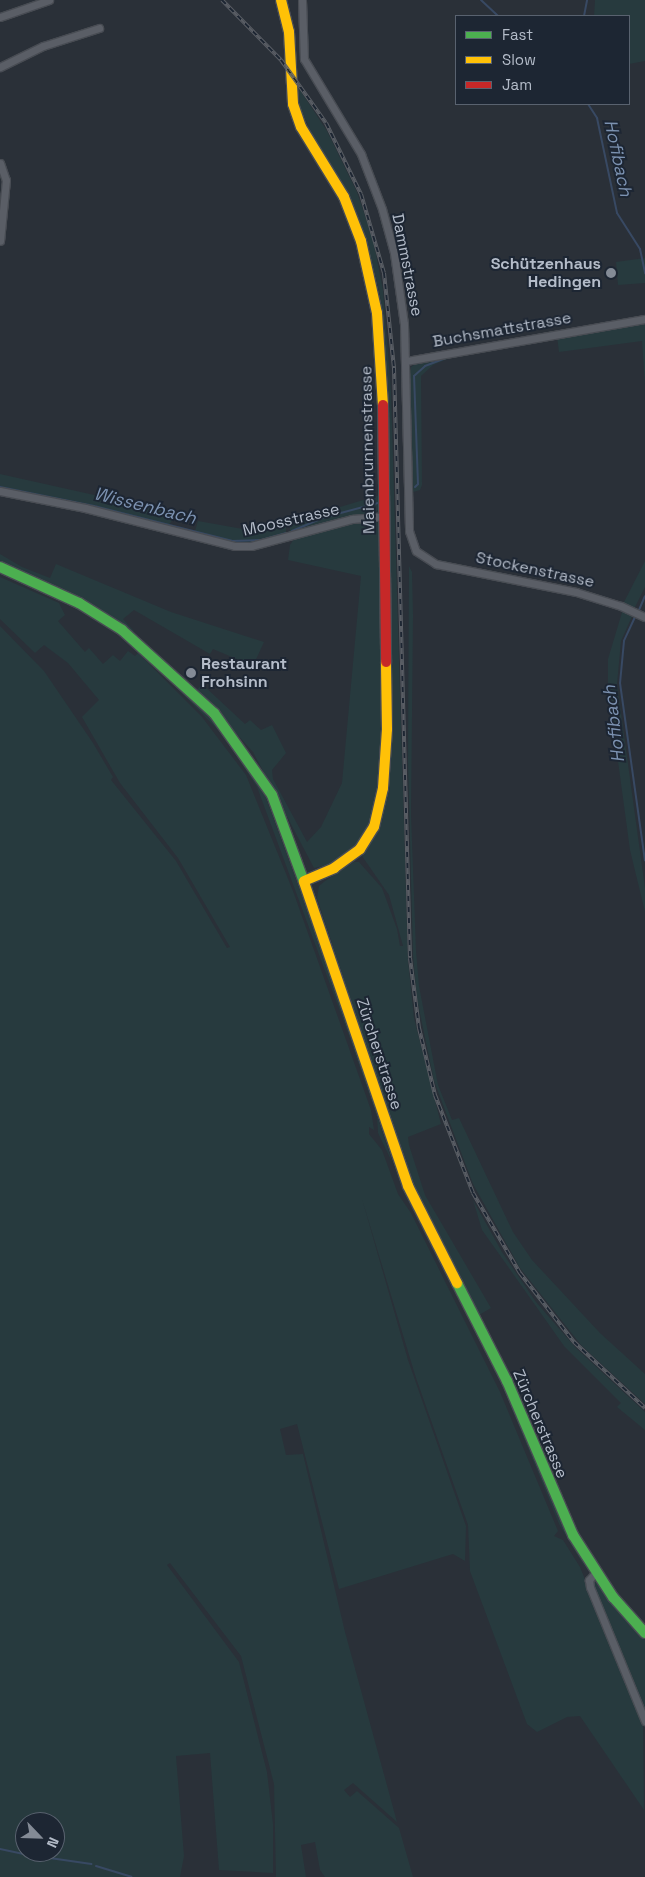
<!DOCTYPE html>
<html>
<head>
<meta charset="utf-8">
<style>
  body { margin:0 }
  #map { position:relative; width:645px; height:1877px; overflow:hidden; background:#2a3038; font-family:"Space Grotesk",sans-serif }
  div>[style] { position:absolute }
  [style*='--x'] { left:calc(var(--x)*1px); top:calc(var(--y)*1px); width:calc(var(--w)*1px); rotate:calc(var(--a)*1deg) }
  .green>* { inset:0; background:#273a3e }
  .stream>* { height:2px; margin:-1px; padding:0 1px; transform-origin:1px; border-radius:1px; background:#384963 }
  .roads { filter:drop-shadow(1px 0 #484c53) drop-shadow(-1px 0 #484c53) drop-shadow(0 1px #484c53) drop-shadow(0 -1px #484c53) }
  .street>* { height:7px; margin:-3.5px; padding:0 3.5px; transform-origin:3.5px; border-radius:3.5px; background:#5a5e66 }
  .fast>* { height:10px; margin:-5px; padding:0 5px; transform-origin:5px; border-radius:5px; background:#4caf50 }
  .slow>* { height:10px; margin:-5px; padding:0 5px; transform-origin:5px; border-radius:5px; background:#ffc107 }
  .jam>* { height:10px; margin:-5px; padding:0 5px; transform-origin:5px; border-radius:5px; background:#c62828 }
  .rail>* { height:4px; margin-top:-2px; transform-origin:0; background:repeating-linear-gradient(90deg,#1d2633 0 5.5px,#595d64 0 11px); box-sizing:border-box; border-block:1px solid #595d64 }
  .dots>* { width:14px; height:14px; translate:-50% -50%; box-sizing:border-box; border:2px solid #1d2633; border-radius:50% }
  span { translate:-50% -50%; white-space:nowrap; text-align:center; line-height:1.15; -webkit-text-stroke:4px #1d2633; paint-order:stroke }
  .poi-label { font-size:16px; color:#b4bcc9; font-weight:700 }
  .right { translate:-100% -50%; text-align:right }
  .left { translate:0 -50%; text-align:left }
  .street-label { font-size:16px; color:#b4bcc9 }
  .water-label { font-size:18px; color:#7c92b1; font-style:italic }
  .legend { position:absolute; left:455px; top:15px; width:175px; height:90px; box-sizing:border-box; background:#1d2633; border:1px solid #59626f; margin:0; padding:6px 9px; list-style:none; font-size:15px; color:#b4bcc9 }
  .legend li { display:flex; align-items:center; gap:10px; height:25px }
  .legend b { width:25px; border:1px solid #59626f }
  .north { position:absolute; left:15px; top:1812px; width:50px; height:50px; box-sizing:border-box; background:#1d2633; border:1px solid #59626f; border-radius:50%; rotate:114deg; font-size:14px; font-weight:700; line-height:20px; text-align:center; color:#b4bcc9 }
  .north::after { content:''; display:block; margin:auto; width:18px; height:22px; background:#848b96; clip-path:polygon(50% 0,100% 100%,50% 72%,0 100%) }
</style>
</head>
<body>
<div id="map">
  <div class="green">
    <i style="clip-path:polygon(595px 0,645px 0,645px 61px,629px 64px,629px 16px,594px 16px)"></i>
    <i style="clip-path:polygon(296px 84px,327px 131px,357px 192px,373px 239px,383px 290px,391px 392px,408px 960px,414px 1018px,441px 1124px,408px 1137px,409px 1145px,425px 1195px,491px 1308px,479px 1315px,410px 1179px,317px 898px,319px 886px,325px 881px,354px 862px,359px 862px,382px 888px,397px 929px,400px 946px,403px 946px,389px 895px,362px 856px,382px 822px,391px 753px,386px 357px,380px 295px,367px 243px,350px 195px,316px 142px,300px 108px)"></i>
    <i style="clip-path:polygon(645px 258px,645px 283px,618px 285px,616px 262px)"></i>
    <i style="clip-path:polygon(645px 321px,645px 385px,642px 341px,559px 352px,557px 336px)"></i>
    <i style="clip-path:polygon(479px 349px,479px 353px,452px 357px,433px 365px,421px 376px,422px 485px,420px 490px,410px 493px,409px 380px,411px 367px,418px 362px)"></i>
    <i style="clip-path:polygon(0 474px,175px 513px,174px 518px,168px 526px,0 489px)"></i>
    <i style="clip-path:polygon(380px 495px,378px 510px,373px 514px,290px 532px,290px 522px)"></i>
    <i style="clip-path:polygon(373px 519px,380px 525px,383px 730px,379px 788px,371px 823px,358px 844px,332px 864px,314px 868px,253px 752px,197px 690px,202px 684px,245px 724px,250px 720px,261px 730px,272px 725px,286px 753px,272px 770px,273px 779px,307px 842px,321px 827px,342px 783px,361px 576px,288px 560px,290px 545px,294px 539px)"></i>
    <i style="clip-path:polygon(198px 521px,243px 529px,286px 522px,286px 532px,259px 542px,230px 543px,173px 527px,195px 531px)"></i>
    <i style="clip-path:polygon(0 554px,22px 567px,50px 578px,56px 564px,171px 612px,264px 642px,253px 666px,213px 649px,210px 654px,134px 610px,123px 619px,134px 631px,132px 633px,96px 607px,10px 568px,0 562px)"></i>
    <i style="clip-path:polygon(645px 561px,645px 587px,634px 609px,623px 604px)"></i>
    <i style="clip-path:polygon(409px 566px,412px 572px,413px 615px,411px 814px,416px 951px,419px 986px,438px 1085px,452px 1120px,459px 1118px,513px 1232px,532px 1260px,600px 1333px,645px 1374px,645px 1404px,581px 1345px,520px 1268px,473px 1184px,434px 1081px,417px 999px,413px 956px,408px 762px)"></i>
    <i style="clip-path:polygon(evenodd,0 577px,59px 603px,65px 615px,58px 621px,85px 652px,89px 648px,103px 664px,113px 655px,120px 661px,128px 651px,135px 656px,138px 653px,202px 717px,246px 775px,293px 891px,371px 1110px,374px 1130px,369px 1127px,369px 1134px,382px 1150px,398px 1194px,411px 1213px,500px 1392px,558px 1531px,554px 1536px,563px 1540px,580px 1567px,643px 1723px,644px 1810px,580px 1716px,567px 1717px,537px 1732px,527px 1724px,470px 1571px,468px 1525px,416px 1378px,362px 1199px,408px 1360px,466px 1526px,465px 1561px,453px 1554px,339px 1589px,297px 1424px,280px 1429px,286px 1455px,303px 1454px,345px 1632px,397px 1822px,353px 1783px,344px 1790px,350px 1797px,357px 1791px,399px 1828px,413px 1877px,325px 1877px,320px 1870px,315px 1842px,301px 1845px,306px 1877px,276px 1877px,274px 1784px,241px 1656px,170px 1563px,167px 1565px,239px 1662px,267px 1772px,273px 1824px,273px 1873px,219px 1870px,210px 1753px,176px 1756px,184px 1856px,180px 1877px,0 1877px,0 626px,44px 671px,93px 743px,113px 777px,111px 780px,176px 861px,227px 948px,230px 947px,178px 858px,120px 783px,82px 717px,99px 700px,68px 663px,44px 645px,35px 653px,0 619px,0 577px,25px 1822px,55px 1822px,55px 1852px,25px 1852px,25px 1822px)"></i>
    <i style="clip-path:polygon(623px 609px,633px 614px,621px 641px,617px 684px,645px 888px,645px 912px,630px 850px,608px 687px,608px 659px)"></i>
    <i style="clip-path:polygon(153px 664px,208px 712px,244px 756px,262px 787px,328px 966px,393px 1164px,378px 1133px,377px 1117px,348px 1033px,257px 787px,222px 734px)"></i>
    <i style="clip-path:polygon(409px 1198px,410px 1198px,509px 1396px,562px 1522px,588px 1573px,559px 1524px,504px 1390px)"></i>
    <i style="clip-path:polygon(473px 1200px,502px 1252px,536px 1302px,576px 1348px,645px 1412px,645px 1430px,617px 1407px,621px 1403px,564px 1346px,482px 1230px)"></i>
    <i style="clip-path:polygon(595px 1582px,645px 1639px,645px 1708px,593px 1587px)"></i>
  </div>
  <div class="stream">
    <i style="--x:481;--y:0;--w:23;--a:43"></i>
    <i style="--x:584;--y:16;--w:16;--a:-79"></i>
    <i style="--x:588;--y:104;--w:17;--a:57"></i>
    <i style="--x:597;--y:118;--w:97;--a:78.1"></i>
    <i style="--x:617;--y:213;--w:43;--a:57.4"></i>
    <i style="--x:640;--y:249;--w:25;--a:78"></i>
    <i style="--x:0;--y:487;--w:96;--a:11.4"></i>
    <i style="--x:94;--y:506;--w:142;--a:14.2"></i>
    <i style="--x:232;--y:541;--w:29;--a:-2"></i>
    <i style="--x:261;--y:540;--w:25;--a:-16"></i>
    <i style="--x:415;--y:487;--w:4;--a:-45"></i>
    <i style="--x:418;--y:484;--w:108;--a:-92.1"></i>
    <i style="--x:414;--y:376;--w:15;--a:-42"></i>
    <i style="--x:425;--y:366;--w:25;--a:-21"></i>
    <i style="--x:292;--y:531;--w:33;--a:-23"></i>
    <i style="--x:322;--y:518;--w:58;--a:-15"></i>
    <i style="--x:639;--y:610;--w:15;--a:-67"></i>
    <i style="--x:635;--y:617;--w:26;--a:115"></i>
    <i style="--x:624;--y:641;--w:42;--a:95.4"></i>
    <i style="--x:620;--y:683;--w:179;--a:82"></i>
    <i style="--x:0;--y:1849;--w:30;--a:12"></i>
    <i style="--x:36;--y:1856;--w:56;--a:8.3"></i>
    <i style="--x:96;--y:1866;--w:37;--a:17"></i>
  </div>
  <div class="roads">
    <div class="street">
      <i style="--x:302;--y:0;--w:59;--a:88.1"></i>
      <i style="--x:304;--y:59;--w:111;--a:59"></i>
      <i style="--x:361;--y:154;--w:59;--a:69.1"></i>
      <i style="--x:382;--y:209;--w:46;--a:74.7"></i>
      <i style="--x:394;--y:253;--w:72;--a:82"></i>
      <i style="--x:404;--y:324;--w:207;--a:88.6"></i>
      <i style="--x:409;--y:531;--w:21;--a:71"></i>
      <i style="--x:416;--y:551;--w:24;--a:33"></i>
      <i style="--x:436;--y:564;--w:143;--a:11.3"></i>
      <i style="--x:576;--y:592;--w:47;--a:17.3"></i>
      <i style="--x:621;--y:606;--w:26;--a:25"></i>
      <i style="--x:0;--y:17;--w:52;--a:-19.1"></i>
      <i style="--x:0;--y:67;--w:48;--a:-26"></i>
      <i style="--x:43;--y:46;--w:59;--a:-17.8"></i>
      <i style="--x:0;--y:163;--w:18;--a:71"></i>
      <i style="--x:6;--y:180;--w:61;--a:95.6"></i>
      <i style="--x:406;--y:361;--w:243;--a:-10"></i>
      <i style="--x:0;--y:491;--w:87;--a:11.3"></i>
      <i style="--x:85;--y:508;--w:155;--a:14.2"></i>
      <i style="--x:235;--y:546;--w:16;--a:0"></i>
      <i style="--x:251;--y:546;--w:105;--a:-15"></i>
      <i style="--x:352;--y:519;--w:32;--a:-5"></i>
      <i style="--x:596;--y:1572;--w:11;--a:131"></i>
      <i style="--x:589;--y:1580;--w:7;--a:82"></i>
      <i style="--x:590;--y:1587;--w:145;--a:67.7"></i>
    </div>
    <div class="fast">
      <i style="--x:0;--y:567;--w:87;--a:24.5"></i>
      <i style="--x:79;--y:603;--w:51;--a:32.1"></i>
      <i style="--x:122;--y:630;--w:124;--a:42.1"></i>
      <i style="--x:214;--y:713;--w:100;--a:54.7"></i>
      <i style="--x:272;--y:795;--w:93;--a:69.8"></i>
      <i style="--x:457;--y:1283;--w:110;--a:63"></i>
      <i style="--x:507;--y:1381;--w:168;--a:66.8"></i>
      <i style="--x:573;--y:1535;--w:74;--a:57.2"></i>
      <i style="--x:613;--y:1597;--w:48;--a:48.4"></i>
    </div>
    <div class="slow">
      <i style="--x:281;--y:0;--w:33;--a:76"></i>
      <i style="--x:289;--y:32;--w:72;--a:86.8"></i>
      <i style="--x:293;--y:104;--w:24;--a:71"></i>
      <i style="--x:301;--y:127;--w:82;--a:58.4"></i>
      <i style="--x:344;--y:197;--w:47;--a:68.9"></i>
      <i style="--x:361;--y:241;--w:74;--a:77.5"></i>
      <i style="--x:377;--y:313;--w:92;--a:86.3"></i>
      <i style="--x:304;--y:881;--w:33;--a:-23"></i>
      <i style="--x:334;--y:868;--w:32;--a:-36"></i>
      <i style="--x:360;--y:849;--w:26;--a:-58"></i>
      <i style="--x:374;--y:827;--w:40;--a:-77"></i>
      <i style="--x:383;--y:788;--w:59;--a:-86.1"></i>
      <i style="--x:387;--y:729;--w:67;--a:-90.9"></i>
      <i style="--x:304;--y:882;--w:321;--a:71.1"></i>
      <i style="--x:408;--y:1186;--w:109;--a:63.2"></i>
    </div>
    <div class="jam">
      <i style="--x:383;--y:405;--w:257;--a:89.3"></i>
    </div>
  </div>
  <div class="rail">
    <i style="--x:222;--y:0;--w:84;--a:45.5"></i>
    <i style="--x:281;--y:60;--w:77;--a:54.5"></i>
    <i style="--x:326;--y:123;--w:79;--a:63.8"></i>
    <i style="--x:361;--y:194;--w:82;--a:73.8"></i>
    <i style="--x:384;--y:273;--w:96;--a:84"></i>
    <i style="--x:394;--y:368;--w:590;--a:88.45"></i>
    <i style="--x:410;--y:958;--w:71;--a:82.7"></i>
    <i style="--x:419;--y:1028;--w:69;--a:76.6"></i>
    <i style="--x:435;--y:1095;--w:105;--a:68.8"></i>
    <i style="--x:473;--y:1193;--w:93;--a:59.6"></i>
    <i style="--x:520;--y:1273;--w:88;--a:52"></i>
    <i style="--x:574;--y:1342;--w:97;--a:42.9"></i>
  </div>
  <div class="dots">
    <i style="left:611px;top:273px;background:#848b96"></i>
    <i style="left:191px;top:673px;background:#848b96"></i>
  </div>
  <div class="poi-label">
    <span class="right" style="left:601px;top:273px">Schützenhaus<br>Hedingen</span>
    <span class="left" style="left:201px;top:673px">Restaurant<br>Frohsinn</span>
  </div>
  <div class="street-label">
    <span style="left:407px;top:265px;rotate:79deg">Dammstrasse</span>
    <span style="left:502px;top:330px;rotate:-10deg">Buchsmattstrasse</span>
    <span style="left:368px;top:450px;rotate:-91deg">Maienbrunnenstrasse</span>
    <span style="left:291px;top:520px;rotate:-13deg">Moosstrasse</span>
    <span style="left:535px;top:570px;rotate:12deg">Stockenstrasse</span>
    <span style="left:379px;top:1054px;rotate:72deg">Zürcherstrasse</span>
    <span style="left:540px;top:1424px;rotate:67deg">Zürcherstrasse</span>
  </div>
  <div class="water-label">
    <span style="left:618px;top:158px;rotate:78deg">Hofibach</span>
    <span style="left:145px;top:506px;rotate:14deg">Wissenbach</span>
    <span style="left:614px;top:724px;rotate:-97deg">Hofibach</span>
  </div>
  <ul class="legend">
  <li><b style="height:6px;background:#4caf50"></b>Fast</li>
  <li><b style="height:6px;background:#ffc107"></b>Slow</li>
  <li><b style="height:6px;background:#c62828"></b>Jam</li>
  </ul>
  <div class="north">N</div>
</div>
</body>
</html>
